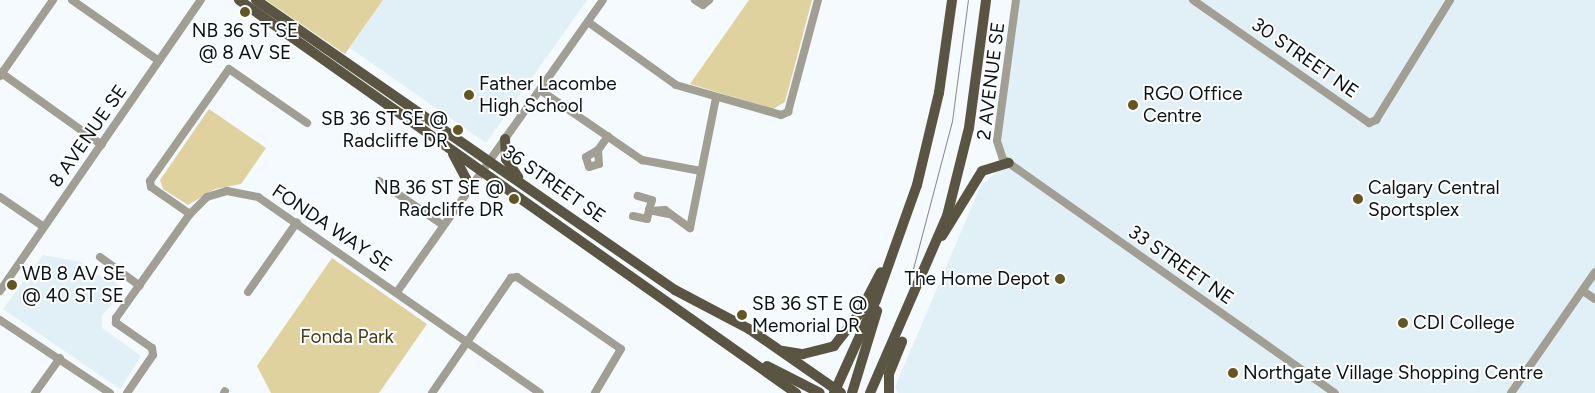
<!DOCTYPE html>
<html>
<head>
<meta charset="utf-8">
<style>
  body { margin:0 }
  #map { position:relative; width:1595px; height:393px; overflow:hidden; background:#f4fafd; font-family:Figtree,sans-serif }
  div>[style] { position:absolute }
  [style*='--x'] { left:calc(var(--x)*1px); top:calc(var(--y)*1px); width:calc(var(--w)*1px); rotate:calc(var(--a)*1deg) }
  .built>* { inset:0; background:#e1eff6 }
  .green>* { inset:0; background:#dfd29f }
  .minor>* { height:8px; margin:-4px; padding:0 4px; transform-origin:4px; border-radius:4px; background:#a19e93 }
  .major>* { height:10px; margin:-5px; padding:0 5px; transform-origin:5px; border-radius:5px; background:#5a5542 }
  .tram>* { height:1px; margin:-0.5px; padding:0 0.5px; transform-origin:0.5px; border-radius:0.5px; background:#81898d }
  .dots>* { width:14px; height:14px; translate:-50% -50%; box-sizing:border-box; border:2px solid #fff; border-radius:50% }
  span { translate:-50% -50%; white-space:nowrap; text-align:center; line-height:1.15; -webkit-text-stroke:4px #fff; paint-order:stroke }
  .poi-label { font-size:19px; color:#081217 }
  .left { translate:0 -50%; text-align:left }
  .right { translate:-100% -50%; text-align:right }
  .street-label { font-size:19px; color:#081217 }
  .park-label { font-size:19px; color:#483e19 }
</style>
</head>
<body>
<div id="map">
  <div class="built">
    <i style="clip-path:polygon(383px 0,587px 0,486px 143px,350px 48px)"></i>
    <i style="clip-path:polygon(1016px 0,1595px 0,1595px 393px,898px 393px,895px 387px,981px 185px,1008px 163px,998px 149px)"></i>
    <i style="clip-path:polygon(43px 255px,81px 262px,90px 273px,110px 278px,125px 291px,102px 315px,102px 328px,141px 356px,120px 389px,3px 309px)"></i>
  </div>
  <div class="green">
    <i style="clip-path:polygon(266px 0,383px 0,345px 54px)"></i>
    <i style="clip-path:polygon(749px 0,812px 0,785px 102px,773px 109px,690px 84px)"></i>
    <i style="clip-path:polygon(209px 109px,266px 148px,241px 184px,215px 189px,188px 205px,163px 189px,160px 180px)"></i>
    <i style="clip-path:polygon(332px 258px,427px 324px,379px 393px,271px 393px,257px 366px)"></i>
  </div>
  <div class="minor">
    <i style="--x:72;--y:0;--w:106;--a:35"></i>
    <i style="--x:695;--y:0;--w:9;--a:32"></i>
    <i style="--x:703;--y:5;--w:8;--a:-40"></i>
    <i style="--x:1016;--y:0;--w:142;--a:97.7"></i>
    <i style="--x:997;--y:141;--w:19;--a:72"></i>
    <i style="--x:1003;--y:159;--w:406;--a:35.2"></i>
    <i style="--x:1193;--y:0;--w:215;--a:34.9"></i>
    <i style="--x:1369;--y:123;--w:8;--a:-23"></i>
    <i style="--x:1376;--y:120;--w:141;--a:-58.3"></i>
    <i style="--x:588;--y:22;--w:108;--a:35.6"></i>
    <i style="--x:676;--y:85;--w:109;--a:15.9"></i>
    <i style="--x:781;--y:115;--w:8;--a:-23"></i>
    <i style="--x:788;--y:112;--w:116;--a:-75"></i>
    <i style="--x:0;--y:72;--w:125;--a:35.6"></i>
    <i style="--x:0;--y:76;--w:93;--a:-55.1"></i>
    <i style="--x:540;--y:90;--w:124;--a:34.5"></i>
    <i style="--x:642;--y:160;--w:60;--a:10.6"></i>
    <i style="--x:598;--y:150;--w:14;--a:86"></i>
    <i style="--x:599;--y:164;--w:10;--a:163"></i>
    <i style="--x:589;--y:167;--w:10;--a:-107"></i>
    <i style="--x:586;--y:157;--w:14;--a:-30"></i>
    <i style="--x:598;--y:150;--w:17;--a:-54"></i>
    <i style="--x:379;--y:181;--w:78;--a:34.5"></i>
    <i style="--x:0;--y:197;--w:53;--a:34.3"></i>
    <i style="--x:649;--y:210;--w:19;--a:12"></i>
    <i style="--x:651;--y:211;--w:14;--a:-4"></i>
    <i style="--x:665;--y:210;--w:31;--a:36"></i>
    <i style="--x:690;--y:228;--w:133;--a:-78.7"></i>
    <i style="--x:190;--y:214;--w:47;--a:-145.3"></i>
    <i style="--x:151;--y:187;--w:6;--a:-99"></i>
    <i style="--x:150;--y:181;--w:137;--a:-54.8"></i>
    <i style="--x:229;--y:69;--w:95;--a:34.7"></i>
    <i style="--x:633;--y:216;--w:14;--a:12"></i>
    <i style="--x:647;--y:219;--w:9;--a:-77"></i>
    <i style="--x:649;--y:210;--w:10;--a:-73"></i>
    <i style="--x:652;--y:200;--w:15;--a:-164"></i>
    <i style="--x:100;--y:257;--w:49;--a:35.9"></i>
    <i style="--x:0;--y:291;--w:354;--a:-55.4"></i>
    <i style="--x:1583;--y:291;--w:14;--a:34"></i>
    <i style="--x:248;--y:292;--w:85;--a:-55"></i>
    <i style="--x:397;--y:292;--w:357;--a:-54.8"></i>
    <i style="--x:0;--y:320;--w:132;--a:33.6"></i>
    <i style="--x:35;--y:393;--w:43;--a:-54.5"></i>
    <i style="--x:127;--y:393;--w:46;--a:-55.6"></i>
    <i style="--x:153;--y:355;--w:7;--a:-98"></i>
    <i style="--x:152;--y:348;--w:44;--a:-145.2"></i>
    <i style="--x:116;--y:323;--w:5;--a:-90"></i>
    <i style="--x:116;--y:318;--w:128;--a:-54.6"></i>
    <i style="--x:190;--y:214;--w:24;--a:-45"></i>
    <i style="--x:207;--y:197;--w:21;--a:-17"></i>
    <i style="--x:227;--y:191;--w:32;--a:11"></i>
    <i style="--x:258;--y:197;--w:343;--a:34.8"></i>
    <i style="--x:224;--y:393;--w:2;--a:-63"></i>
    <i style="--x:432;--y:393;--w:140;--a:-55.5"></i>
    <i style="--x:511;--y:278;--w:6;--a:-9"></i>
    <i style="--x:517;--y:277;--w:126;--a:34.7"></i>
    <i style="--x:621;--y:349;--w:51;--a:120.6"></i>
    <i style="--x:1511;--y:393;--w:147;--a:-55.2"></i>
  </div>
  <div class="major">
    <i style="--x:239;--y:0;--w:682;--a:35.21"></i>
    <i style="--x:256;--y:0;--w:510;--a:34.69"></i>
    <i style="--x:675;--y:290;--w:84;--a:27.8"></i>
    <i style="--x:749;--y:329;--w:112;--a:34.8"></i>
    <i style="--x:505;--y:139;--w:20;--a:87"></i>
    <i style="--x:506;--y:159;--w:22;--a:56"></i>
    <i style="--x:453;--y:154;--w:38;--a:62"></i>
    <i style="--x:942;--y:236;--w:76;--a:-58.4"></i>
    <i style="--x:982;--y:171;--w:28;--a:-17"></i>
    <i style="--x:783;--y:351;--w:20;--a:9"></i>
    <i style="--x:803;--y:354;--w:32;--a:-14"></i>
    <i style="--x:834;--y:346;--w:41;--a:-52"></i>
    <i style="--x:859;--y:314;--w:47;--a:-62.4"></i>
    <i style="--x:767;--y:366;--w:59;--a:27"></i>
    <i style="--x:834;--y:393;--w:102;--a:-65.7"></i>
    <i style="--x:876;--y:300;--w:122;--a:-70.4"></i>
    <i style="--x:917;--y:185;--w:95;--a:-76.6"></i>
    <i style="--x:939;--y:93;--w:94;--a:-82"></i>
    <i style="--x:852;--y:393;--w:86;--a:-73"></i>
    <i style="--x:870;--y:393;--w:193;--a:-66.5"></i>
    <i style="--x:947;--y:216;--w:91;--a:-76"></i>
    <i style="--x:969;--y:128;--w:129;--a:-82.4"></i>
    <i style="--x:889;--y:393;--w:19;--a:-90"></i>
    <i style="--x:889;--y:374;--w:35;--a:-68"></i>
  </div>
  <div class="tram">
    <i style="--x:910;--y:280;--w:164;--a:-75.2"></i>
    <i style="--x:952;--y:121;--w:122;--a:-82.5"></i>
  </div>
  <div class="dots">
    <i style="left:245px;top:12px;background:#635623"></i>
    <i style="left:469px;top:95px;background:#635623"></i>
    <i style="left:1133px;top:105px;background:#635623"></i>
    <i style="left:458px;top:130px;background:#635623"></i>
    <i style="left:514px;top:199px;background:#635623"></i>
    <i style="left:1358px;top:199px;background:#635623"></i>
    <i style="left:1060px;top:279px;background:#635623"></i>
    <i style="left:12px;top:285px;background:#635623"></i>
    <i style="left:742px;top:315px;background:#635623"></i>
    <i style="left:1403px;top:323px;background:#635623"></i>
    <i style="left:1233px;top:373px;background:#635623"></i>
  </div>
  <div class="poi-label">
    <span style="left:245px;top:42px">NB 36 ST SE<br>@ 8 AV SE</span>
    <span class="left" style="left:479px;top:95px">Father Lacombe<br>High School</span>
    <span class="left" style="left:1143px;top:105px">RGO Office<br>Centre</span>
    <span class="right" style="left:448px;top:130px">SB 36 ST SE @<br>Radcliffe DR</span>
    <span class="right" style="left:504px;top:199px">NB 36 ST SE @<br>Radcliffe DR</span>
    <span class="left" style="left:1368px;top:199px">Calgary Central<br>Sportsplex</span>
    <span class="left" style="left:22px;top:285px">WB 8 AV SE<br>@ 40 ST SE</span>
    <span class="right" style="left:1050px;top:279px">The Home Depot</span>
    <span class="left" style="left:752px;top:315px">SB 36 ST E @<br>Memorial DR</span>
    <span class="left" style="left:1413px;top:323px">CDI College</span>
    <span class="left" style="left:1243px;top:373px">Northgate Village Shopping Centre</span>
  </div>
  <div class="street-label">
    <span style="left:1305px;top:58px;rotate:35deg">30 STREET NE</span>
    <span style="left:991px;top:81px;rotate:-83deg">2 AVENUE SE</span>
    <span style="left:88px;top:136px;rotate:-55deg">8 AVENUE SE</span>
    <span style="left:554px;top:184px;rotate:35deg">36 STREET SE</span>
    <span style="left:332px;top:228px;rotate:34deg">FONDA WAY SE</span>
    <span style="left:1181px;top:265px;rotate:35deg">33 STREET NE</span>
  </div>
  <div class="park-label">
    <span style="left:347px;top:337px">Fonda Park</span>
  </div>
</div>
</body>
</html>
